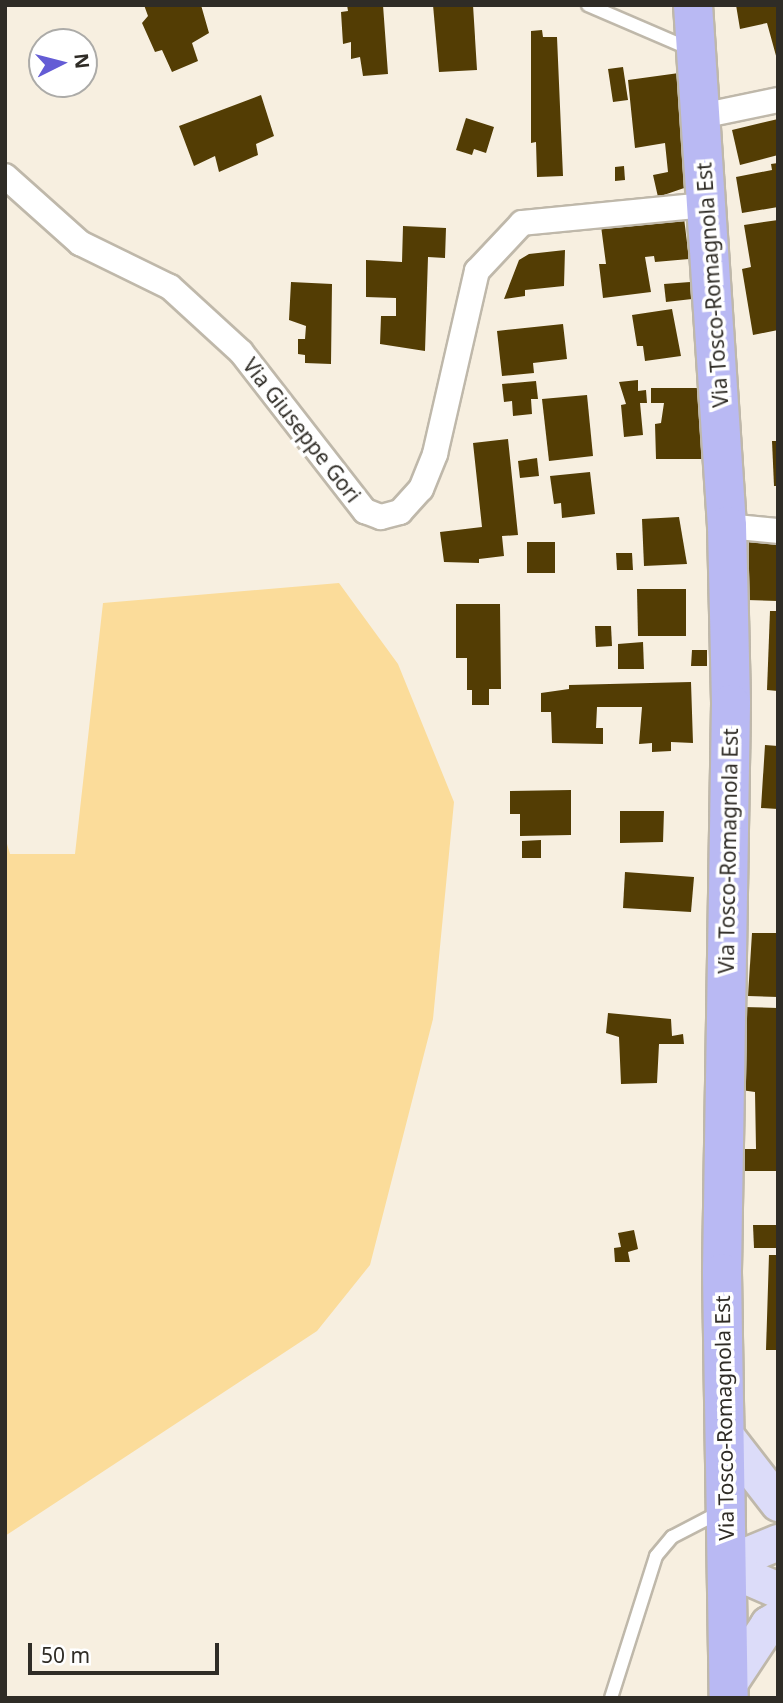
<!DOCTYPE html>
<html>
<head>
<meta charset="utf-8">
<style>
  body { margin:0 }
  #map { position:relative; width:783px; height:1703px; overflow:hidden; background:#f7efe0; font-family:"Noto Sans",sans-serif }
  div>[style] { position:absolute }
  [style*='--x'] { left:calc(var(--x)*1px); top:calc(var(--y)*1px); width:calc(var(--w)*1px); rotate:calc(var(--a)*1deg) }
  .green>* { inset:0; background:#fbdc9a }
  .building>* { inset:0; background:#533d04 }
  .roads { filter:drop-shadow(2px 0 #bfb8aa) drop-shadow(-2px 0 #bfb8aa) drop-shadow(0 2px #bfb8aa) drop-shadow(0 -2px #bfb8aa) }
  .lane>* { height:12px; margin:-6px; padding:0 6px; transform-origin:6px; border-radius:6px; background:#fff }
  .street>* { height:24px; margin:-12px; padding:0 12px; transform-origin:12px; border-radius:12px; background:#fff }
  .secondary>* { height:35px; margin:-17.5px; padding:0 17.5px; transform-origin:17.5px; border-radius:17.5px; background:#dcdcf9 }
  .primary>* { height:38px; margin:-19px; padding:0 19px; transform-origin:19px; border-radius:19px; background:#b9b9f3 }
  span { translate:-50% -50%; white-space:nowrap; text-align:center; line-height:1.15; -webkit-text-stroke:7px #fff; paint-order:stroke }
  .street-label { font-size:21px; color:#2f2c26 }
  .frame { position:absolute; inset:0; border:7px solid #2f2c26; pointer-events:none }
  .north { position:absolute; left:28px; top:28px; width:70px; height:70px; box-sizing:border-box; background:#fff; border:2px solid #acaba8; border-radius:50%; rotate:84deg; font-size:19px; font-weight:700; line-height:28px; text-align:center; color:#2f2c26 }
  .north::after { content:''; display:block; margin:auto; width:24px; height:32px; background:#645cd5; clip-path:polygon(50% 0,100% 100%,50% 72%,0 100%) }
  .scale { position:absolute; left:28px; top:1643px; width:191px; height:32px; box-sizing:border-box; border:4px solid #2f2c26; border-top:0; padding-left:9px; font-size:21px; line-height:24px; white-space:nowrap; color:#2f2c26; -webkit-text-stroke:5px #fff; paint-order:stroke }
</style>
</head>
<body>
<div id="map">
  <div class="green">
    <i style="clip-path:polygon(339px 583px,398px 664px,454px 802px,433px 1019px,370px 1265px,317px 1331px,5px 1536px,5px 837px,10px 854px,75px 854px,103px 603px)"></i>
  </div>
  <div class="building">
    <i style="clip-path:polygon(144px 5px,201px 5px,209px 33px,192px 43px,198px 61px,172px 72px,162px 50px,155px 52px,142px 23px,148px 16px)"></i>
    <i style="clip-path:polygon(347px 5px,383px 5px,388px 74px,363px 76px,360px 57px,351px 59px,351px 42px,343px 44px,341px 12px,348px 11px)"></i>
    <i style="clip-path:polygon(433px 5px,473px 5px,477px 70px,439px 72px)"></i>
    <i style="clip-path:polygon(736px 5px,778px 5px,778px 63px,767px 23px,740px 29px)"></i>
    <i style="clip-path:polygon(542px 30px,543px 37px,557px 37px,563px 176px,537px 177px,536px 142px,531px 143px,531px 31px)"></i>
    <i style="clip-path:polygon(623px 67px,628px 100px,613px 102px,608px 69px)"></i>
    <i style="clip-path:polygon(679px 73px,687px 187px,658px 197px,653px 175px,668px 172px,665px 143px,635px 148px,628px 80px)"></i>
    <i style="clip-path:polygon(261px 95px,274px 136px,256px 144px,258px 155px,219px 172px,215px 156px,194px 166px,179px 126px)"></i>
    <i style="clip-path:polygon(466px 118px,494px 127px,486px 153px,474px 149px,472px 155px,456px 150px)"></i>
    <i style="clip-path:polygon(778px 119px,778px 155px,740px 165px,732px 130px)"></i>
    <i style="clip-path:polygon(778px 163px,778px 207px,742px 213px,736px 177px,772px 170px,771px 164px)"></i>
    <i style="clip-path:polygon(624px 166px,625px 180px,615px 181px,615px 167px)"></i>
    <i style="clip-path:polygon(684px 218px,689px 259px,655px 262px,654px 256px,645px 257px,651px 292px,603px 298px,599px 264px,606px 264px,601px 226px)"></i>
    <i style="clip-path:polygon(778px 220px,778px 330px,753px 335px,742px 269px,751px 267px,744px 225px)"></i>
    <i style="clip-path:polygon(403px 226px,446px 228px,445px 258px,428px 257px,425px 351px,380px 344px,381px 316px,396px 316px,396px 298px,366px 297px,366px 260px,402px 262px)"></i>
    <i style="clip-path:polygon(565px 250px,564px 286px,525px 290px,525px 296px,504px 299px,519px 260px,529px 254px)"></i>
    <i style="clip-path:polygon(291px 282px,332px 284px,331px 364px,305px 363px,305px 355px,298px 354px,298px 339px,305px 339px,306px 326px,289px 320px)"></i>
    <i style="clip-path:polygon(690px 282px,692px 299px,666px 302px,664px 284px)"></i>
    <i style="clip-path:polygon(672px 309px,681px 356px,645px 361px,643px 346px,637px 346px,632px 315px)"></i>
    <i style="clip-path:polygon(563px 324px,567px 359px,533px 363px,534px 373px,502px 376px,497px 331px)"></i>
    <i style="clip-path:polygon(638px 380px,638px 391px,646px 390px,647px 403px,640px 403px,643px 435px,624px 437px,621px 405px,626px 404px,619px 382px)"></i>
    <i style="clip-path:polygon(536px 381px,538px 399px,531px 399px,532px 414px,513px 416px,512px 401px,504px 402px,502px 384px)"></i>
    <i style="clip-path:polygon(651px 388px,704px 388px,705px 459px,656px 459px,655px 424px,661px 423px,664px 403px,651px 403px)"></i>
    <i style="clip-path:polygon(587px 395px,593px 456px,549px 461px,542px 399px)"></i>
    <i style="clip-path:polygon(508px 439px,518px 535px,502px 536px,504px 556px,479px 559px,479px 563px,444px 562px,440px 532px,482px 527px,473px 443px)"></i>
    <i style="clip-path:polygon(772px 441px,778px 441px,778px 486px,774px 486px)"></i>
    <i style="clip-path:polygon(537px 458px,539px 476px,520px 478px,518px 461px)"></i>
    <i style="clip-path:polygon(590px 472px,595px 514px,562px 518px,561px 503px,554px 504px,550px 476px)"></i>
    <i style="clip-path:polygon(679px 517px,687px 564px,644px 566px,642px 519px)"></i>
    <i style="clip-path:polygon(527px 542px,555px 542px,555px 573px,527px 573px)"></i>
    <i style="clip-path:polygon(749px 542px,778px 543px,778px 601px,747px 600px)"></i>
    <i style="clip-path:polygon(616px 553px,632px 553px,633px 570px,617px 570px)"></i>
    <i style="clip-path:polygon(637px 589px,686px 589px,686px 636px,638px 636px)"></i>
    <i style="clip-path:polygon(456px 604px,500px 604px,501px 689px,489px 689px,489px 705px,472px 705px,472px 690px,467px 690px,467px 658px,456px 658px)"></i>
    <i style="clip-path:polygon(770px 611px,778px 611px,778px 691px,767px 690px)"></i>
    <i style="clip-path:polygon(595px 626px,611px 626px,612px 646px,596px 647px)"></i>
    <i style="clip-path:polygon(643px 642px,644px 669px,618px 669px,618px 644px)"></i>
    <i style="clip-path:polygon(692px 650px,707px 650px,707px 666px,691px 666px)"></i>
    <i style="clip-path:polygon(691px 682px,693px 743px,671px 742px,671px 751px,652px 752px,652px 743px,639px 744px,642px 707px,597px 707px,596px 728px,603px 728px,603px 744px,552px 743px,551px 712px,541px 712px,541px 693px,569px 689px,569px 685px)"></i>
    <i style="clip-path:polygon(765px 745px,778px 746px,778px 809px,761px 808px)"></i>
    <i style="clip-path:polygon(571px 790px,571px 835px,520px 836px,520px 814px,510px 814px,510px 791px)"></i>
    <i style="clip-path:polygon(620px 811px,664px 811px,663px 842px,620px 843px)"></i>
    <i style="clip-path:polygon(541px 840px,541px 858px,522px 858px,522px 841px)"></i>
    <i style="clip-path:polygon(625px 872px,694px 877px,691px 912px,623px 908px)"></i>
    <i style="clip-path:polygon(752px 933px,778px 933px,778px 997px,748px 996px)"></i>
    <i style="clip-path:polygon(742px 1007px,778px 1008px,778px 1171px,744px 1171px,744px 1149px,756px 1149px,755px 1092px,741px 1090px)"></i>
    <i style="clip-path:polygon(608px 1013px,671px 1019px,672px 1036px,683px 1034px,684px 1044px,659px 1044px,657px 1083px,621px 1084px,619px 1037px,606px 1033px)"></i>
    <i style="clip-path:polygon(753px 1225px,778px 1225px,778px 1248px,754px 1248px)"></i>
    <i style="clip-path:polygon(634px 1230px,638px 1249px,628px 1252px,630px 1262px,615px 1262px,614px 1248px,621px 1247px,618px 1233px)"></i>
    <i style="clip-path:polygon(769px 1255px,778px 1255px,778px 1350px,766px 1350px)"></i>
  </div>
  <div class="roads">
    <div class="lane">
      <i style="--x:588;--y:5;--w:111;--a:23.3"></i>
      <i style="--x:611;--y:1698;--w:149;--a:-72.4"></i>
      <i style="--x:656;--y:1556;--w:25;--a:-50"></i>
      <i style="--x:672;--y:1537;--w:54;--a:-27.5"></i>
    </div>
    <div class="street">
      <i style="--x:701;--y:116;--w:79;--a:-11.7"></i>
      <i style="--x:5;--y:176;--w:101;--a:41.8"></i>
      <i style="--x:80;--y:243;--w:100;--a:26.1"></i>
      <i style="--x:170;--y:287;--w:96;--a:42.5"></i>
      <i style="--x:241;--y:352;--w:202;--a:52.1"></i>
      <i style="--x:365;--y:511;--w:17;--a:21"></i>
      <i style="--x:381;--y:517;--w:20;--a:-15"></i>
      <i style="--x:400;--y:512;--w:31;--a:-48"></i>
      <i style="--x:421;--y:489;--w:38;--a:-68"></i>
      <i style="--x:435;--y:454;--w:188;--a:-77.1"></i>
      <i style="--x:477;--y:271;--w:66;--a:-46.8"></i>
      <i style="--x:522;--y:223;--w:185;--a:-5.6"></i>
      <i style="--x:727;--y:526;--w:51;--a:5.6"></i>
    </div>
    <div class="secondary">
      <i style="--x:726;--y:1436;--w:85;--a:52.2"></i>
      <i style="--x:727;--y:1563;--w:55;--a:-22.4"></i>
      <i style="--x:727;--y:1568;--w:56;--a:23.3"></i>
      <i style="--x:729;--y:1683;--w:71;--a:-56.5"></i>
      <i style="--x:768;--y:1624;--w:12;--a:-31"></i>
    </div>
    <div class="primary">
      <i style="--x:693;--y:5;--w:522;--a:86.27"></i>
      <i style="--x:727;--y:526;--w:178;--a:88.7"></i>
      <i style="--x:731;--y:704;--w:569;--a:90.91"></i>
      <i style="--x:722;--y:1273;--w:425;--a:89.1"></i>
    </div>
  </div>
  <div class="street-label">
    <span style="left:712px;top:285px;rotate:-94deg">Via Tosco-Romagnola Est</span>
    <span style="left:302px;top:430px;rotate:52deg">Via Giuseppe Gori</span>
    <span style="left:728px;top:851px;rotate:-89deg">Via Tosco-Romagnola Est</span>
    <span style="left:724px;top:1418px;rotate:-91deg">Via Tosco-Romagnola Est</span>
  </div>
  <div class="frame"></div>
  <div class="north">N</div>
  <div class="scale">50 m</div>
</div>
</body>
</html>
